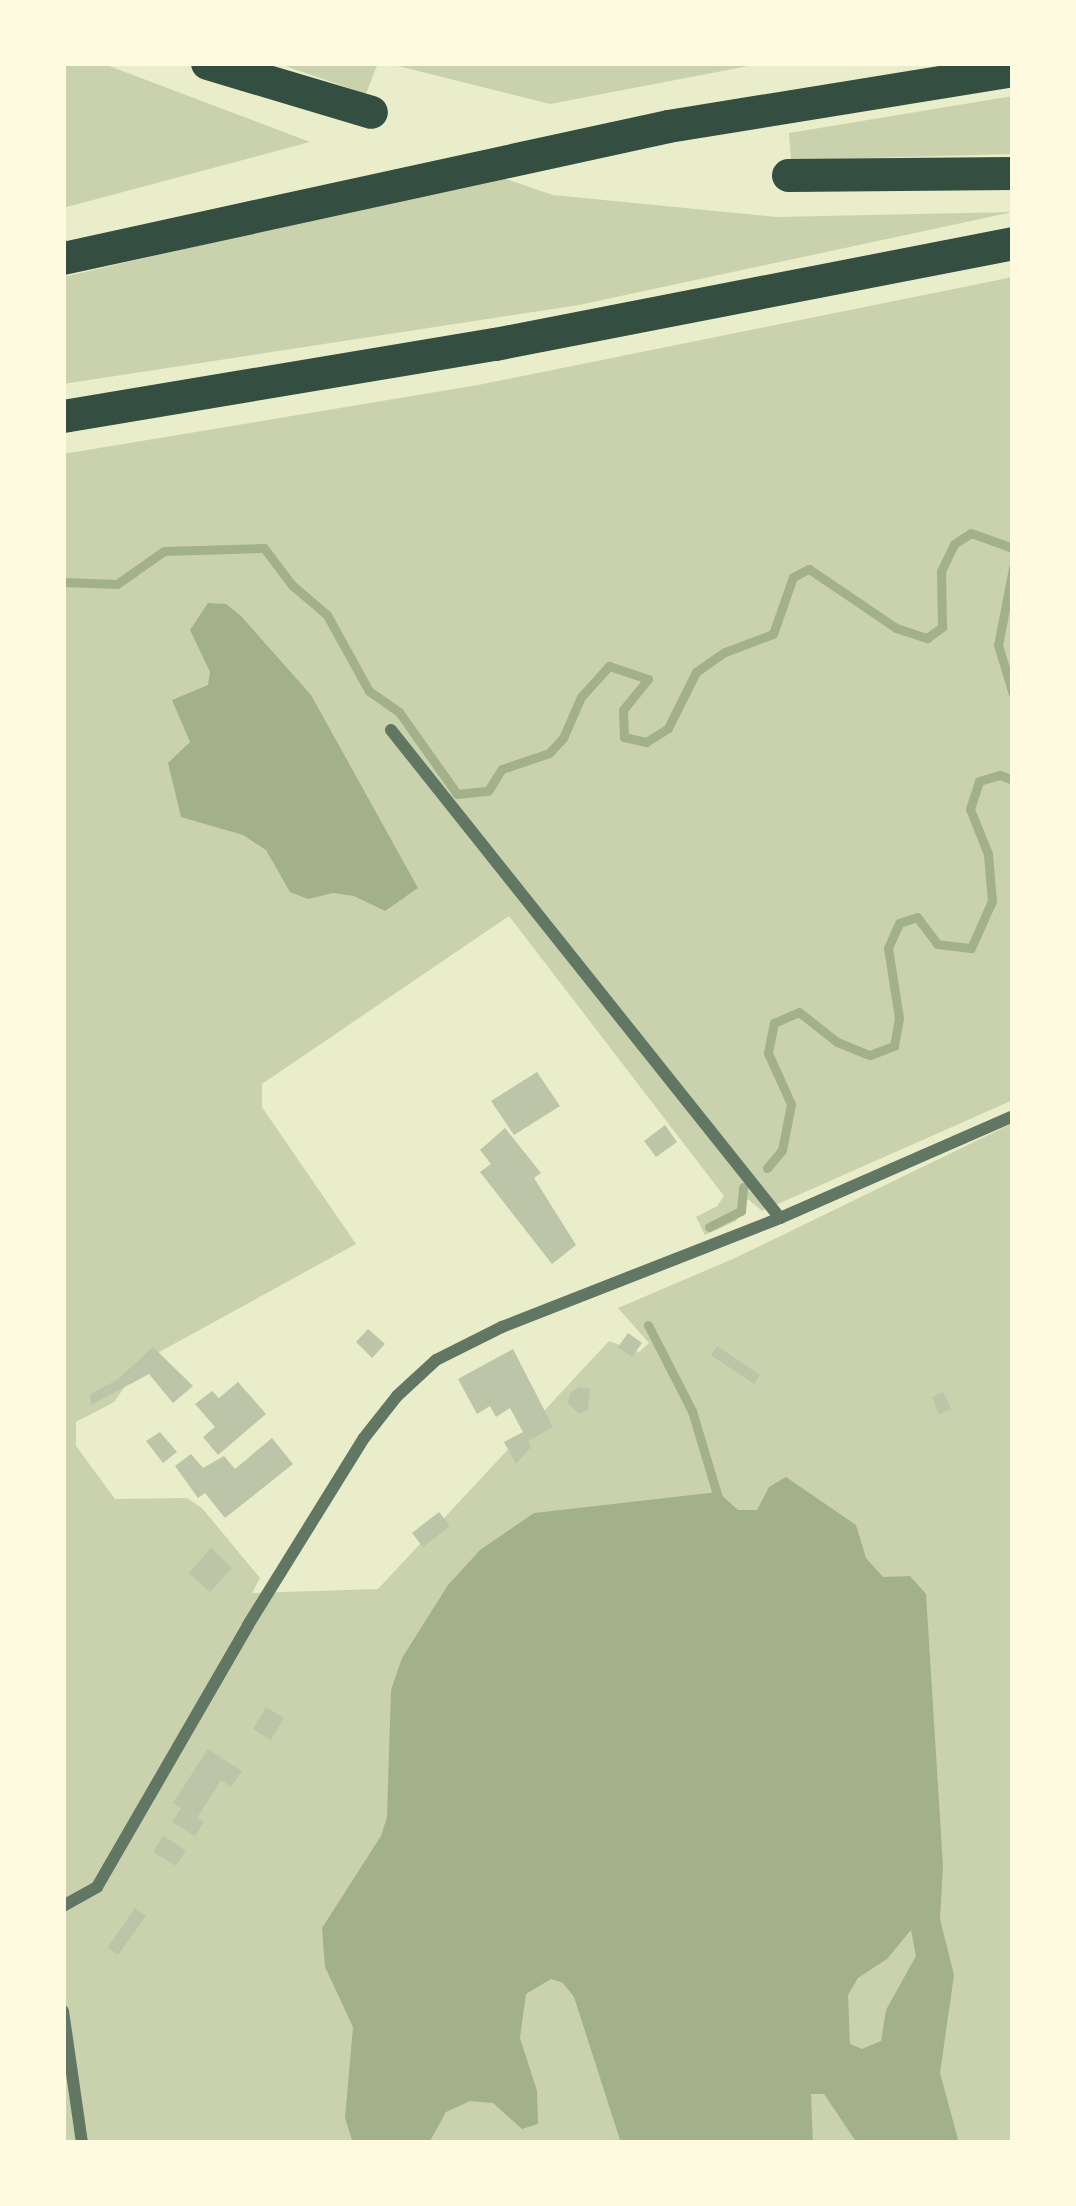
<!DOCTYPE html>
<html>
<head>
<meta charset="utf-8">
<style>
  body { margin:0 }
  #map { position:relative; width:1076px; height:2206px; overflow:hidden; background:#e9edc9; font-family:"Exo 2",sans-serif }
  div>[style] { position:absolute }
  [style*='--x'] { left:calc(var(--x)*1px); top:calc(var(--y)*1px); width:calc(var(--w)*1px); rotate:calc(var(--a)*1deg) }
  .green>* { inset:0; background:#cad2ad }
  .water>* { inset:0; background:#a3b18a }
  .stream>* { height:9px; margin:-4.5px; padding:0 4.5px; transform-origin:4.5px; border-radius:4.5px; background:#a3b18a }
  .building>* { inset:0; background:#bcc5a7 }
  .minor>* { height:12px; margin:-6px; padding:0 6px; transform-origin:6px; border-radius:6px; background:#617663 }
  .motorway>* { height:33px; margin:-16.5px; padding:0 16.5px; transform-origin:16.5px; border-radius:16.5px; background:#344e41 }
  span { translate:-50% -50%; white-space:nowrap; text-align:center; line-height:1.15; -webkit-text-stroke:12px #fefae0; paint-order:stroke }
  .frame { position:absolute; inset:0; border:66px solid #fefae0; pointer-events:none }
</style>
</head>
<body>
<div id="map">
  <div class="green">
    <i style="clip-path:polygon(63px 63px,101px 63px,310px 142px,63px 208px)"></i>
    <i style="clip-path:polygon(277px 63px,378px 63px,366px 94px)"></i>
    <i style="clip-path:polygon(386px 63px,764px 63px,550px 104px)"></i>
    <i style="clip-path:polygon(1013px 96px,1013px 154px,791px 160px,789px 133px)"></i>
    <i style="clip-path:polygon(497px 176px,553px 195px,776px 217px,1013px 212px,579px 305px,63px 384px,63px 277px)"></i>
    <i style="clip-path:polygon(1013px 277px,1013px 1100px,762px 1211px,748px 1199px,736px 1221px,705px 1235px,696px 1217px,717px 1206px,724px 1196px,509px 916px,262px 1084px,262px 1107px,356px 1244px,143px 1361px,114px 1402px,76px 1422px,76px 1446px,115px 1499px,187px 1498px,202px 1508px,260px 1578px,252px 1593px,378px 1589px,609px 1341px,639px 1352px,649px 1343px,618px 1308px,735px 1258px,1013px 1123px,1013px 2143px,63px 2143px,63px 454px,478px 385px)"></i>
  </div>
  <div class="water">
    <i style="clip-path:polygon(208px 603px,226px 604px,241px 616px,311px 695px,418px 888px,385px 911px,354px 896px,333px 893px,308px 899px,290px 892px,266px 850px,243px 835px,181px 817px,168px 763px,190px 742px,172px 700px,208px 685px,210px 672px,190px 630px)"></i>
    <i style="clip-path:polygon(evenodd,786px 1477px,856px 1525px,866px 1558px,883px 1577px,910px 1576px,926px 1594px,943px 1866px,940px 1919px,954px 1975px,940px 2073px,959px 2143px,857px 2143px,824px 2094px,811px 2094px,813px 2143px,621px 2143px,574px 1997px,563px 1983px,551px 1979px,526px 1994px,520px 2038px,537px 2091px,538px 2124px,522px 2129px,493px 2103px,470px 2101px,446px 2112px,429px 2143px,353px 2143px,345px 2118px,353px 2027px,325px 1967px,322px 1928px,381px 1836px,387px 1817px,391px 1690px,402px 1658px,448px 1585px,480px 1550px,534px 1513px,718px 1492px,738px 1510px,757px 1510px,769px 1487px,786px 1477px,911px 1930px,916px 1956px,886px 2010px,881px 2041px,862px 2049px,850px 2044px,848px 1995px,858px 1978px,887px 1959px,911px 1930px)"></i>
  </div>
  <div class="stream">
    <i style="--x:1013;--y:568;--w:78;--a:101"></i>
    <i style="--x:998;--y:645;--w:51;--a:73"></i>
    <i style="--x:63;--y:582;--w:54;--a:2.1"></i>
    <i style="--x:117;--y:584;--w:57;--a:-35.1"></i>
    <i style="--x:164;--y:551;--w:100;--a:-1.7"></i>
    <i style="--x:264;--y:548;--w:46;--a:52.9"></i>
    <i style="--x:292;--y:585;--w:46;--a:40.6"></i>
    <i style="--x:327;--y:615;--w:87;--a:61.1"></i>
    <i style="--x:369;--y:691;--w:37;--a:35"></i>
    <i style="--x:399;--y:712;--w:100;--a:54.7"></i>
    <i style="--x:457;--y:794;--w:31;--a:-6"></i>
    <i style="--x:488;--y:791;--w:26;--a:-58"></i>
    <i style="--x:502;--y:769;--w:50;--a:-18.8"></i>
    <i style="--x:549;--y:753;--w:21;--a:-47"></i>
    <i style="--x:563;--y:738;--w:45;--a:-66.3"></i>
    <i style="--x:581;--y:697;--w:42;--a:-47.9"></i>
    <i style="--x:609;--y:666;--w:41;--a:18.4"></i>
    <i style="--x:648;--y:679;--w:40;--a:129"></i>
    <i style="--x:623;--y:710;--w:27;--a:88"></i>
    <i style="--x:624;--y:737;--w:23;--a:13"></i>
    <i style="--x:646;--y:742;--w:26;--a:-32"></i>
    <i style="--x:668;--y:728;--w:63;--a:-63.4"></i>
    <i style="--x:696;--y:672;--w:35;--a:-35"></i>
    <i style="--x:725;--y:652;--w:51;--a:-20.6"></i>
    <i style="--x:773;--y:634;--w:60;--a:-70.7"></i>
    <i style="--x:793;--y:577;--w:18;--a:-27"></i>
    <i style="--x:809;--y:569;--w:105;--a:34.1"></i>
    <i style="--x:896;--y:628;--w:33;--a:18"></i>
    <i style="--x:927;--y:638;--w:19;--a:-36"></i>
    <i style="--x:942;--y:627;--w:56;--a:-91"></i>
    <i style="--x:941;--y:571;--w:30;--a:-64"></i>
    <i style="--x:954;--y:544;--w:20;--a:-33"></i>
    <i style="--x:971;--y:533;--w:45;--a:19.7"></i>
    <i style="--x:767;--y:1168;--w:23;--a:-50"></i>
    <i style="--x:782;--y:1150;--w:47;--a:-78.9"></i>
    <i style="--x:791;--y:1104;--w:56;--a:-114.3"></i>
    <i style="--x:768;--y:1053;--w:31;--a:-79"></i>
    <i style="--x:774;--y:1023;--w:27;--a:-24"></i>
    <i style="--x:799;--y:1012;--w:48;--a:38.3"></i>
    <i style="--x:837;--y:1042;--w:35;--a:22"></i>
    <i style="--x:870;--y:1055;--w:26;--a:-21"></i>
    <i style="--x:894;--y:1046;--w:28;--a:-80"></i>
    <i style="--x:899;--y:1018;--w:71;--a:-98.9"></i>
    <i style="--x:888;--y:948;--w:27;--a:-66"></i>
    <i style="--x:899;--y:923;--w:19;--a:-18"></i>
    <i style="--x:917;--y:917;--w:34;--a:53"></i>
    <i style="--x:937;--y:944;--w:34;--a:7"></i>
    <i style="--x:971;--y:948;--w:51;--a:-65.9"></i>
    <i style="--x:992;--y:901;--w:47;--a:-94.9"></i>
    <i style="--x:988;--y:854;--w:48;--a:-111.8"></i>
    <i style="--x:970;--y:809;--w:29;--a:-72"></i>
    <i style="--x:979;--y:781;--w:22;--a:-16"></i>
    <i style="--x:1000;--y:775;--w:14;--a:21"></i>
    <i style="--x:709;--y:1227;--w:36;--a:-27"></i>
    <i style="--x:741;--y:1211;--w:24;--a:-85"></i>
    <i style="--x:648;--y:1325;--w:97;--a:62.9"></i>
    <i style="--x:692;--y:1411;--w:94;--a:73.3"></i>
  </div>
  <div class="building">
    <i style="clip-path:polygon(537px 1072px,560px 1106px,514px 1135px,491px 1101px)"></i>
    <i style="clip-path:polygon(665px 1125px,677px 1142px,656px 1157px,644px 1141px)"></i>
    <i style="clip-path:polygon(505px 1128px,541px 1173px,534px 1178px,576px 1245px,552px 1264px,480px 1172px,491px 1164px,480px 1150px)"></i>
    <i style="clip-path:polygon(368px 1329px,385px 1344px,372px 1358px,356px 1342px)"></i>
    <i style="clip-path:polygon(628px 1333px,642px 1343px,632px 1357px,618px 1347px)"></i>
    <i style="clip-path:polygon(717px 1346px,760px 1375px,754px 1384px,711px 1355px)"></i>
    <i style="clip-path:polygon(153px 1347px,193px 1386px,173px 1403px,149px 1374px,91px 1405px,90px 1394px,117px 1380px)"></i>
    <i style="clip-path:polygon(513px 1349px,553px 1427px,528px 1441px,531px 1447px,516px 1464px,504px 1442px,523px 1432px,510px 1408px,496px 1417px,490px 1406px,477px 1414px,458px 1379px)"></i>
    <i style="clip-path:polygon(238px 1382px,266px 1414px,218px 1455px,203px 1437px,215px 1427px,195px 1404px,212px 1391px,219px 1398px)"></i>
    <i style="clip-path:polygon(579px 1387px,590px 1389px,588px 1410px,579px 1414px,568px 1403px,570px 1393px)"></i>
    <i style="clip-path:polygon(943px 1392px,951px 1409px,939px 1414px,932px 1397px)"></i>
    <i style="clip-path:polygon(160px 1432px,177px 1452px,163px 1463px,146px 1441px)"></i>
    <i style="clip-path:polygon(272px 1438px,293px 1464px,225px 1518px,205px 1493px,198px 1498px,175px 1466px,191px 1454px,203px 1468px,224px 1456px,235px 1469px)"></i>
    <i style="clip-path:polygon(439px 1512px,450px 1526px,423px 1547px,412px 1533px)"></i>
    <i style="clip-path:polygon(211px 1548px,232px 1568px,210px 1592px,189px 1573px)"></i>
    <i style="clip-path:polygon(266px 1707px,284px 1718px,271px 1740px,253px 1729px)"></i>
    <i style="clip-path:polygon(208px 1749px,242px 1771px,231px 1787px,221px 1780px,197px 1818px,204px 1822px,195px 1836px,172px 1822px,181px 1808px,173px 1803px)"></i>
    <i style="clip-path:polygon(163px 1836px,186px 1850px,176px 1866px,153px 1852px)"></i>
    <i style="clip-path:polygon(135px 1908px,146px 1916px,118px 1955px,108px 1947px)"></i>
  </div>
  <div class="minor">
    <i style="--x:391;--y:730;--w:624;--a:51.44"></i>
    <i style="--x:63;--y:1906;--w:39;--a:-29"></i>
    <i style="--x:97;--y:1887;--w:302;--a:-60"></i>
    <i style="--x:248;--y:1625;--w:220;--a:-58.2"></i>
    <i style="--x:364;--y:1438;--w:53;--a:-51.8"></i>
    <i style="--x:397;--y:1396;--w:53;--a:-42.7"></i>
    <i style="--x:436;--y:1360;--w:74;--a:-26.6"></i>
    <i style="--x:502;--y:1327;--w:299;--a:-21.4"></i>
    <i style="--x:780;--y:1218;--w:254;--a:-23.6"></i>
    <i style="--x:63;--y:2011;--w:133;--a:81.8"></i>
  </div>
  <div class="motorway">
    <i style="--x:207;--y:63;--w:171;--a:16.6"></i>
    <i style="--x:788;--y:175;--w:225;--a:-0.5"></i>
    <i style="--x:63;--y:258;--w:619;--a:-12.31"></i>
    <i style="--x:668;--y:126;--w:350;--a:-9.2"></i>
    <i style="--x:63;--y:416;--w:438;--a:-9.5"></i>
    <i style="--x:495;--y:344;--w:528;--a:-11.03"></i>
  </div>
  <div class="frame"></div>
</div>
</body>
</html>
